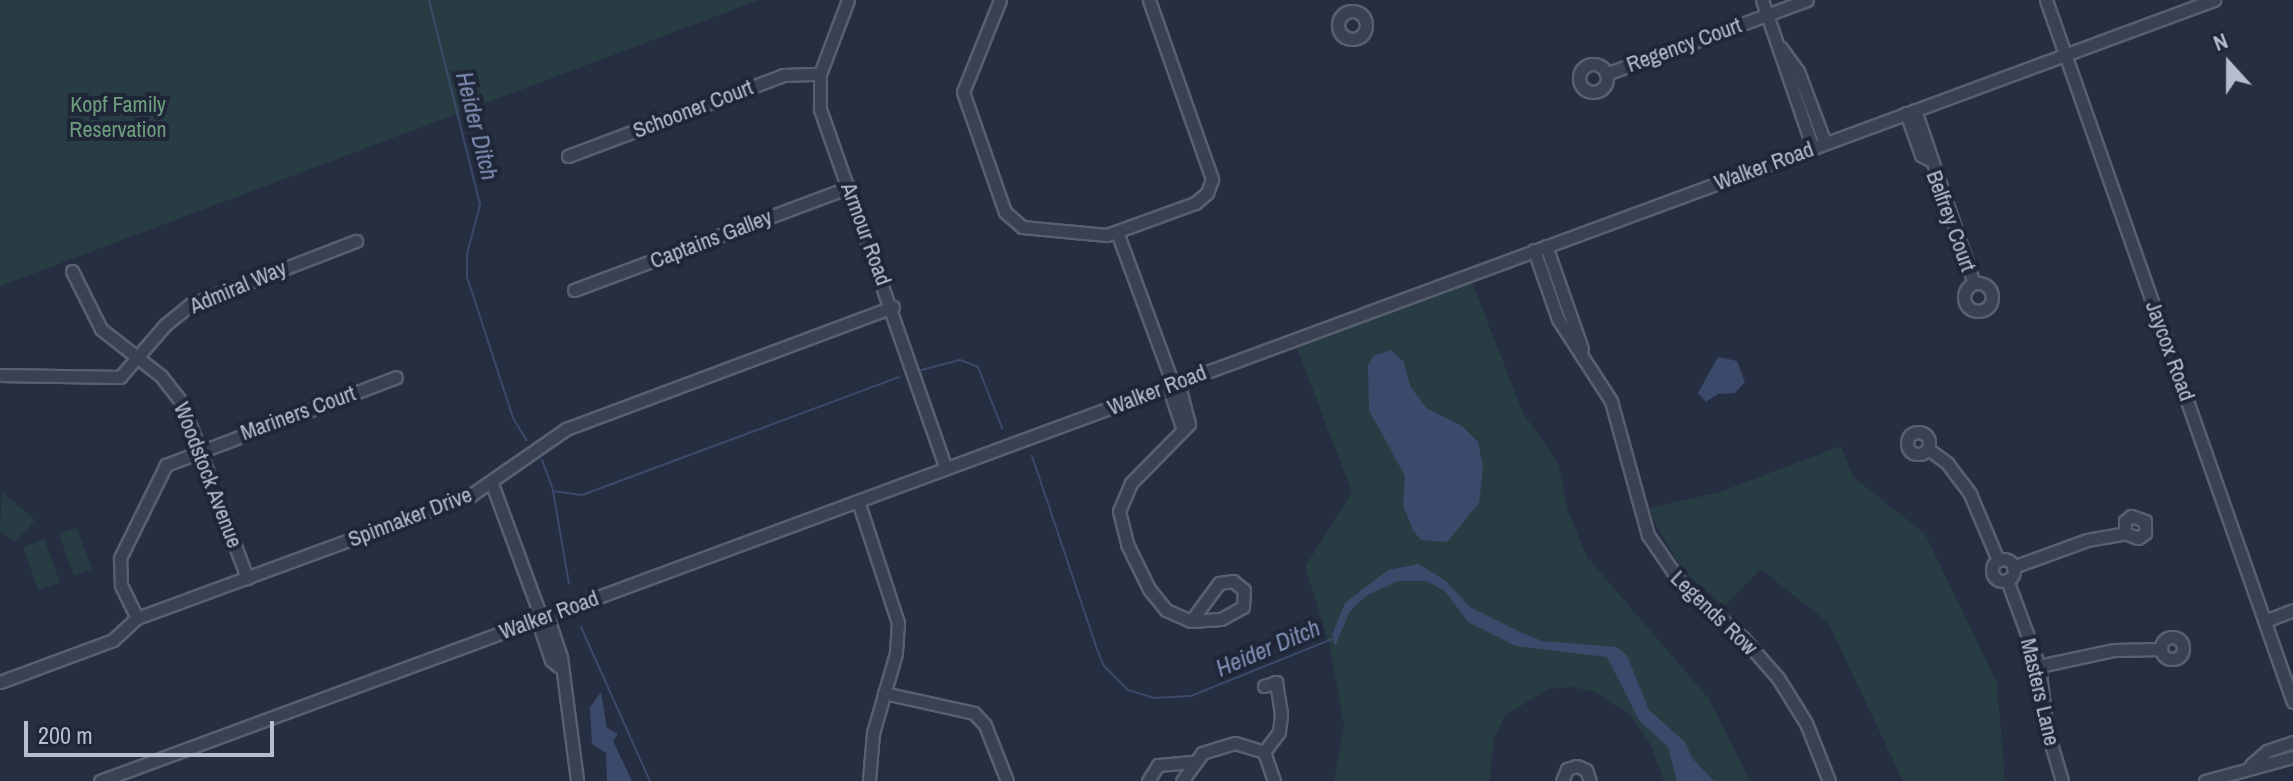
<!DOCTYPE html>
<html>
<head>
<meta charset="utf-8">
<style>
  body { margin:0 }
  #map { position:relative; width:2293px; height:781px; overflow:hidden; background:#262f42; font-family:"Archivo Narrow",sans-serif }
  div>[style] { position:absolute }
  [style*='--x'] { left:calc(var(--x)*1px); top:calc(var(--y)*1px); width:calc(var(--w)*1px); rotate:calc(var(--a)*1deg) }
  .green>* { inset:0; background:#283d43 }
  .water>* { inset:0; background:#3b4a6b }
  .stream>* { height:2px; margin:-1px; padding:0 1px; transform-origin:1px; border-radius:1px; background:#3b4a6b }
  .roads { filter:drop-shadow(2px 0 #585f6f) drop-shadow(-2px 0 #585f6f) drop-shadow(0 2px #585f6f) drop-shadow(0 -2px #585f6f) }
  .minor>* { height:11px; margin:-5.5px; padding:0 5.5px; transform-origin:5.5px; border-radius:5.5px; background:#3a4152 }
  .minor>.ring { margin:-5.5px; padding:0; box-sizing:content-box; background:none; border:11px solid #3a4152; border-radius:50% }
  span { translate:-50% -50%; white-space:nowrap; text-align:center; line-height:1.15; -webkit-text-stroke:8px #1f2637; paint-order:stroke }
  .street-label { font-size:22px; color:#b7bdcc }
  .park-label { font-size:22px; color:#6e9d7e }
  .water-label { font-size:24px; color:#7e8eb3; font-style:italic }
  .north { position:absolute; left:2189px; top:24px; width:80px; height:80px; -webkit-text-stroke:6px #1f2637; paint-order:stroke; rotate:339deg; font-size:22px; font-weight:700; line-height:32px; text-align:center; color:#b7bdcc }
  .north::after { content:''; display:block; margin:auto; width:28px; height:36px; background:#b7bdcc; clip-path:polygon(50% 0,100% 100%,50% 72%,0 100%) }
  .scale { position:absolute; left:24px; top:721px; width:250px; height:36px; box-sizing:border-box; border:4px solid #b7bdcc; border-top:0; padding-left:10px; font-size:24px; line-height:28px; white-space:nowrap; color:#b7bdcc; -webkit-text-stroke:6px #1f2637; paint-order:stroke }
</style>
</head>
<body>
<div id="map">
  <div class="green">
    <i style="clip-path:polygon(0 0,759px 0,0 286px)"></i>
    <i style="clip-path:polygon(1471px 280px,1523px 413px,1558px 463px,1568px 511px,1587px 557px,1709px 699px,1750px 781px,1664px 781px,1650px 743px,1630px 715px,1596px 692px,1572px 687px,1548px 689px,1506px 715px,1495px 735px,1489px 781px,1334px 781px,1344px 726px,1330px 646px,1305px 567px,1352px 492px,1296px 345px)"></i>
    <i style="clip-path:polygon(1841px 446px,1853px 477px,1925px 534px,1997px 683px,2005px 781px,1903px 781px,1828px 622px,1760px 569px,1724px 607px,1683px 570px,1654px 522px,1650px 508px,1720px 492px)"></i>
    <i style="clip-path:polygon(2px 492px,35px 520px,15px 543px,0 530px)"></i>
    <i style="clip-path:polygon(77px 528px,92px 569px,74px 576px,59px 534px)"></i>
    <i style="clip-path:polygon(44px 539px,60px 582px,38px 590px,23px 547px)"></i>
  </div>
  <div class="water">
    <i style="clip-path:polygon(1391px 350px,1404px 362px,1410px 386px,1426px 408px,1462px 426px,1478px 442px,1483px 468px,1479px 503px,1447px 542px,1421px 540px,1413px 530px,1403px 505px,1405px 476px,1369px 410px,1368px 366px,1373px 356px)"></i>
    <i style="clip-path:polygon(1718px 357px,1737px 361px,1745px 382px,1735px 393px,1718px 394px,1706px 402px,1698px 393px)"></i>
    <i style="clip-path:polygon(1418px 564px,1445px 580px,1470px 607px,1520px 632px,1542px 641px,1617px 647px,1627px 656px,1649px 710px,1685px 742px,1692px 758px,1714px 781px,1677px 781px,1668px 747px,1639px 720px,1607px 657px,1516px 646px,1468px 622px,1445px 591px,1426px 581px,1398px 581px,1366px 596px,1350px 611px,1335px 646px,1332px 635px,1345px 603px,1388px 570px)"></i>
    <i style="clip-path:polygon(601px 692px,607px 728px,618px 734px,613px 741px,632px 781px,607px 781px,606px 753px,592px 744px,590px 707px)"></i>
  </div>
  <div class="stream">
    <i style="--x:429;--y:0;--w:211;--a:76"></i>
    <i style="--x:480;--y:205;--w:51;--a:104.9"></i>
    <i style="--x:467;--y:254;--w:23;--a:90"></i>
    <i style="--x:467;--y:277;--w:148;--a:71.9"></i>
    <i style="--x:513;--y:418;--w:26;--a:59"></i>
    <i style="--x:921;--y:370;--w:40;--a:-14.4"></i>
    <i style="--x:960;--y:360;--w:19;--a:21"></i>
    <i style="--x:978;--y:367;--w:66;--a:68.5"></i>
    <i style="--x:1032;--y:456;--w:204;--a:71.4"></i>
    <i style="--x:1097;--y:649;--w:18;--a:68"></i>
    <i style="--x:1104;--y:666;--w:34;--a:45"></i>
    <i style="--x:1128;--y:690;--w:27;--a:17"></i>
    <i style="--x:1154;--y:698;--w:37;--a:-3"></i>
    <i style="--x:1191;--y:696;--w:152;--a:-22"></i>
    <i style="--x:542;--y:460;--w:33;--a:70"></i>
    <i style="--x:553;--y:491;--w:29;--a:8"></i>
    <i style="--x:582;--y:495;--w:338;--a:-20.4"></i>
    <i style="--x:553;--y:491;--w:94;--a:80.2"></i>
    <i style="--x:581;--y:627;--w:169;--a:65.9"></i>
  </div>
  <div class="roads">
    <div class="minor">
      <i style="--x:848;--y:0;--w:79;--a:110.7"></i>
      <i style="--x:820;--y:74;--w:35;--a:90"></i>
      <i style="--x:820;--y:109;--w:380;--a:70.7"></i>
      <i style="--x:1000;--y:0;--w:99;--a:111.9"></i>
      <i style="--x:963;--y:92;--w:127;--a:70.7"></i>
      <i style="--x:1005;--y:212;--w:23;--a:41"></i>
      <i style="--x:1022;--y:227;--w:85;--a:5.4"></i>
      <i style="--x:1107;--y:235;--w:94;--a:-20"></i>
      <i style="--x:1195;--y:203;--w:16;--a:-40"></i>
      <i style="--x:1207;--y:193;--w:15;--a:-70"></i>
      <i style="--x:1212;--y:179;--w:190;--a:-109.4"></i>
      <i style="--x:1762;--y:0;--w:157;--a:71"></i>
      <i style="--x:2046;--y:0;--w:744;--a:70.62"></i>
      <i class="ring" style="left:1338px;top:11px;width:17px;height:17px"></i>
      <i style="--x:1781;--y:48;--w:29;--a:54"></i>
      <i style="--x:1798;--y:71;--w:77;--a:69.4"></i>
      <i class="ring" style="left:1579px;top:64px;width:17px;height:17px"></i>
      <i style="--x:1606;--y:74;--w:214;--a:-20.2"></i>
      <i style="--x:1915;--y:110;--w:183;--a:71.2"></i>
      <i style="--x:1906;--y:113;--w:45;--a:70.3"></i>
      <i style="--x:1921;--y:155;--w:8;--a:30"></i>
      <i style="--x:568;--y:156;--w:230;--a:-20.6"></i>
      <i style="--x:783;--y:75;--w:37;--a:-2"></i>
      <i style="--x:1117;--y:232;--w:162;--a:69.8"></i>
      <i style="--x:1546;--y:246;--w:109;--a:70.7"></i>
      <i style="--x:1534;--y:250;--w:73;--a:70.8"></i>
      <i style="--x:1558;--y:319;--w:98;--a:57.1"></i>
      <i style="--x:1611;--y:401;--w:139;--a:74.6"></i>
      <i style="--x:1648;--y:535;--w:65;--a:55.6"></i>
      <i style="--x:1685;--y:589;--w:76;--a:40.2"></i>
      <i style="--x:1743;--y:638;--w:53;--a:48.8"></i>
      <i style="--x:1778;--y:678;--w:53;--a:58.1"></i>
      <i style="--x:1806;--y:723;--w:62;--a:68.4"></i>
      <i style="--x:72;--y:271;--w:65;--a:63.4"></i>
      <i style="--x:101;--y:329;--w:76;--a:38.1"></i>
      <i style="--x:161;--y:376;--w:34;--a:52"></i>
      <i style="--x:182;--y:403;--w:187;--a:69.6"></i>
      <i class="ring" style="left:1964px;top:283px;width:17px;height:17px"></i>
      <i style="--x:574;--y:290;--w:294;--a:-20.5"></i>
      <i style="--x:0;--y:375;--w:120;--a:1"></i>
      <i style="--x:120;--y:377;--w:69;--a:-49.1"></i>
      <i style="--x:165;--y:325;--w:32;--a:-39"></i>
      <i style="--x:190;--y:305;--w:178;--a:-21.1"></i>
      <i style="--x:1178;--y:382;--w:43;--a:75.3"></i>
      <i style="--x:1189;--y:424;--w:83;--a:134.5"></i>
      <i style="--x:1131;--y:483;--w:30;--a:113"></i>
      <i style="--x:1119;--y:511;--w:34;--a:76"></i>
      <i style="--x:1127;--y:544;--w:50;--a:63.9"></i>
      <i style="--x:1149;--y:589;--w:27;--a:51"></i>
      <i style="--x:1166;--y:610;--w:27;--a:24"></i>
      <i style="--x:1191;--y:621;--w:30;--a:-4"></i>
      <i style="--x:1221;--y:619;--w:25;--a:-29"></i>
      <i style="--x:1243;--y:607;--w:17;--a:-87"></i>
      <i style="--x:1244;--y:590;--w:14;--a:-141"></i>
      <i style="--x:1233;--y:581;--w:14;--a:172"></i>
      <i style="--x:1219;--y:583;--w:47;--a:126.4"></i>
      <i style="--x:1168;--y:386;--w:46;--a:71.2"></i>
      <i class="ring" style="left:1907px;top:432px;width:11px;height:11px"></i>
      <i style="--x:1928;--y:449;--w:24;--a:36"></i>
      <i style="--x:1947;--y:463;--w:39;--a:53"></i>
      <i style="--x:1970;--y:494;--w:72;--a:67"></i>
      <i style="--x:492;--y:484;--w:142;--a:69.8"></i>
      <i style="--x:858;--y:501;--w:128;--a:71.8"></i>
      <i style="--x:898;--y:623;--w:30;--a:94"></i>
      <i style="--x:896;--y:653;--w:83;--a:106"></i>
      <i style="--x:873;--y:733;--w:48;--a:94.8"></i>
      <i class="ring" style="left:1992px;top:559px;width:11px;height:11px"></i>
      <i style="--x:2013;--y:567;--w:79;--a:-20"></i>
      <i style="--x:2087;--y:540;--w:39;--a:-10"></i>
      <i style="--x:2125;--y:533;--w:14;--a:21"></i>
      <i style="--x:2138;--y:538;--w:9;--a:-36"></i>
      <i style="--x:2145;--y:533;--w:12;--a:-90"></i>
      <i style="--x:2145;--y:521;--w:15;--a:-160"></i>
      <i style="--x:2131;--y:516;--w:8;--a:140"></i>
      <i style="--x:2125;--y:521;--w:12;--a:90"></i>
      <i style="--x:2007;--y:580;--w:92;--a:69.6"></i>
      <i style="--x:2039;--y:666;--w:64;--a:82.9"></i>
      <i style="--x:2047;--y:730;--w:53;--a:73.6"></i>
      <i style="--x:547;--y:615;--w:44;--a:71.6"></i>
      <i style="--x:561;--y:657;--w:125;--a:82.6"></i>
      <i style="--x:137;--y:618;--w:356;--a:-20.2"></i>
      <i style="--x:471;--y:495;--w:116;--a:-34.8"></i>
      <i style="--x:566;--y:429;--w:349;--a:-20.5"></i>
      <i style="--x:537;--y:619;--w:43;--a:71.1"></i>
      <i style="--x:551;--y:660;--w:9;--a:41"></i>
      <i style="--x:2265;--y:621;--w:30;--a:-21"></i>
      <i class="ring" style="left:2161px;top:637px;width:11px;height:11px"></i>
      <i style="--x:2039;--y:666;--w:77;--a:-12"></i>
      <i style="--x:2114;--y:650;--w:47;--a:-1.2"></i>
      <i style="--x:0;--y:682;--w:121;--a:-20.4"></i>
      <i style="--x:113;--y:640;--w:33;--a:-43"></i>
      <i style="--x:137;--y:618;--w:37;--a:-116"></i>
      <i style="--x:121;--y:585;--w:27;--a:-92"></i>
      <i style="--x:120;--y:558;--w:104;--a:-63.7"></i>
      <i style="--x:166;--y:465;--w:246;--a:-20.9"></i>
      <i style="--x:1264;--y:686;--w:13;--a:-18"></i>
      <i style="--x:1276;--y:682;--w:33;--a:81"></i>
      <i style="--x:1281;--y:715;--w:17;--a:97"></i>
      <i style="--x:1279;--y:732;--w:25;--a:127"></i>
      <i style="--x:884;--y:693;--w:92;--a:12.5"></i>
      <i style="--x:974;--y:713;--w:16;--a:47"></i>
      <i style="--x:985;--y:725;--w:60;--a:68.6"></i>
      <i style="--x:2251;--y:765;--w:21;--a:-41"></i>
      <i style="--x:2267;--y:751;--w:28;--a:-19"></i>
      <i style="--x:100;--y:781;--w:2254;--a:-20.28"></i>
      <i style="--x:1148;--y:781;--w:19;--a:-58"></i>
      <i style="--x:1158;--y:765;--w:34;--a:-5"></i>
      <i style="--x:1182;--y:781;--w:34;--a:-54"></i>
      <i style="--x:1202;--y:753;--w:34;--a:-17"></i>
      <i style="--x:1235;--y:743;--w:30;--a:17"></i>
      <i style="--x:1264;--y:752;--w:31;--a:71"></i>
      <i style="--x:1562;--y:781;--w:13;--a:-67"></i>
      <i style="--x:1567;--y:769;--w:10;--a:-17"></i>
      <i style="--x:1577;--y:766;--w:10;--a:24"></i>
      <i style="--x:1586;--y:770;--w:12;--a:70"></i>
      <i style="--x:2205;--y:781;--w:91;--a:-15.3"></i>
    </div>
  </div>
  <div class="street-label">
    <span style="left:1684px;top:45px;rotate:-20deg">Regency Court</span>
    <span style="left:693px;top:109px;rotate:-21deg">Schooner Court</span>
    <span style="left:1764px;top:166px;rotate:-20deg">Walker Road</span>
    <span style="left:1951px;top:221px;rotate:70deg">Belfrey Court</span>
    <span style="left:866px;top:234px;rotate:70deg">Armour Road</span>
    <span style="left:711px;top:239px;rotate:-21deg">Captains Galley</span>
    <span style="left:238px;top:287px;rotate:-23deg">Admiral Way</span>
    <span style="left:2170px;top:351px;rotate:70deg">Jaycox Road</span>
    <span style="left:1157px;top:390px;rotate:-21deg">Walker Road</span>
    <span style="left:298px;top:413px;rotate:-20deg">Mariners Court</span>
    <span style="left:208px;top:475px;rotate:69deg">Woodstock Avenue</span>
    <span style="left:410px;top:517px;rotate:-21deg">Spinnaker Drive</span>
    <span style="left:1714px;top:613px;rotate:44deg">Legends Row</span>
    <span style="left:549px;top:615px;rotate:-20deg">Walker Road</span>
    <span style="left:2040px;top:692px;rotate:77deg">Masters Lane</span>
  </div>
  <div class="park-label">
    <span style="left:118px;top:117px">Kopf Family<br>Reservation</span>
  </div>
  <div class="water-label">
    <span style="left:477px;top:126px;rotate:76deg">Heider Ditch</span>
    <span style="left:1268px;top:648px;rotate:-23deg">Heider Ditch</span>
  </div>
  <div class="north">N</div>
  <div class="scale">200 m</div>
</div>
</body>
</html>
